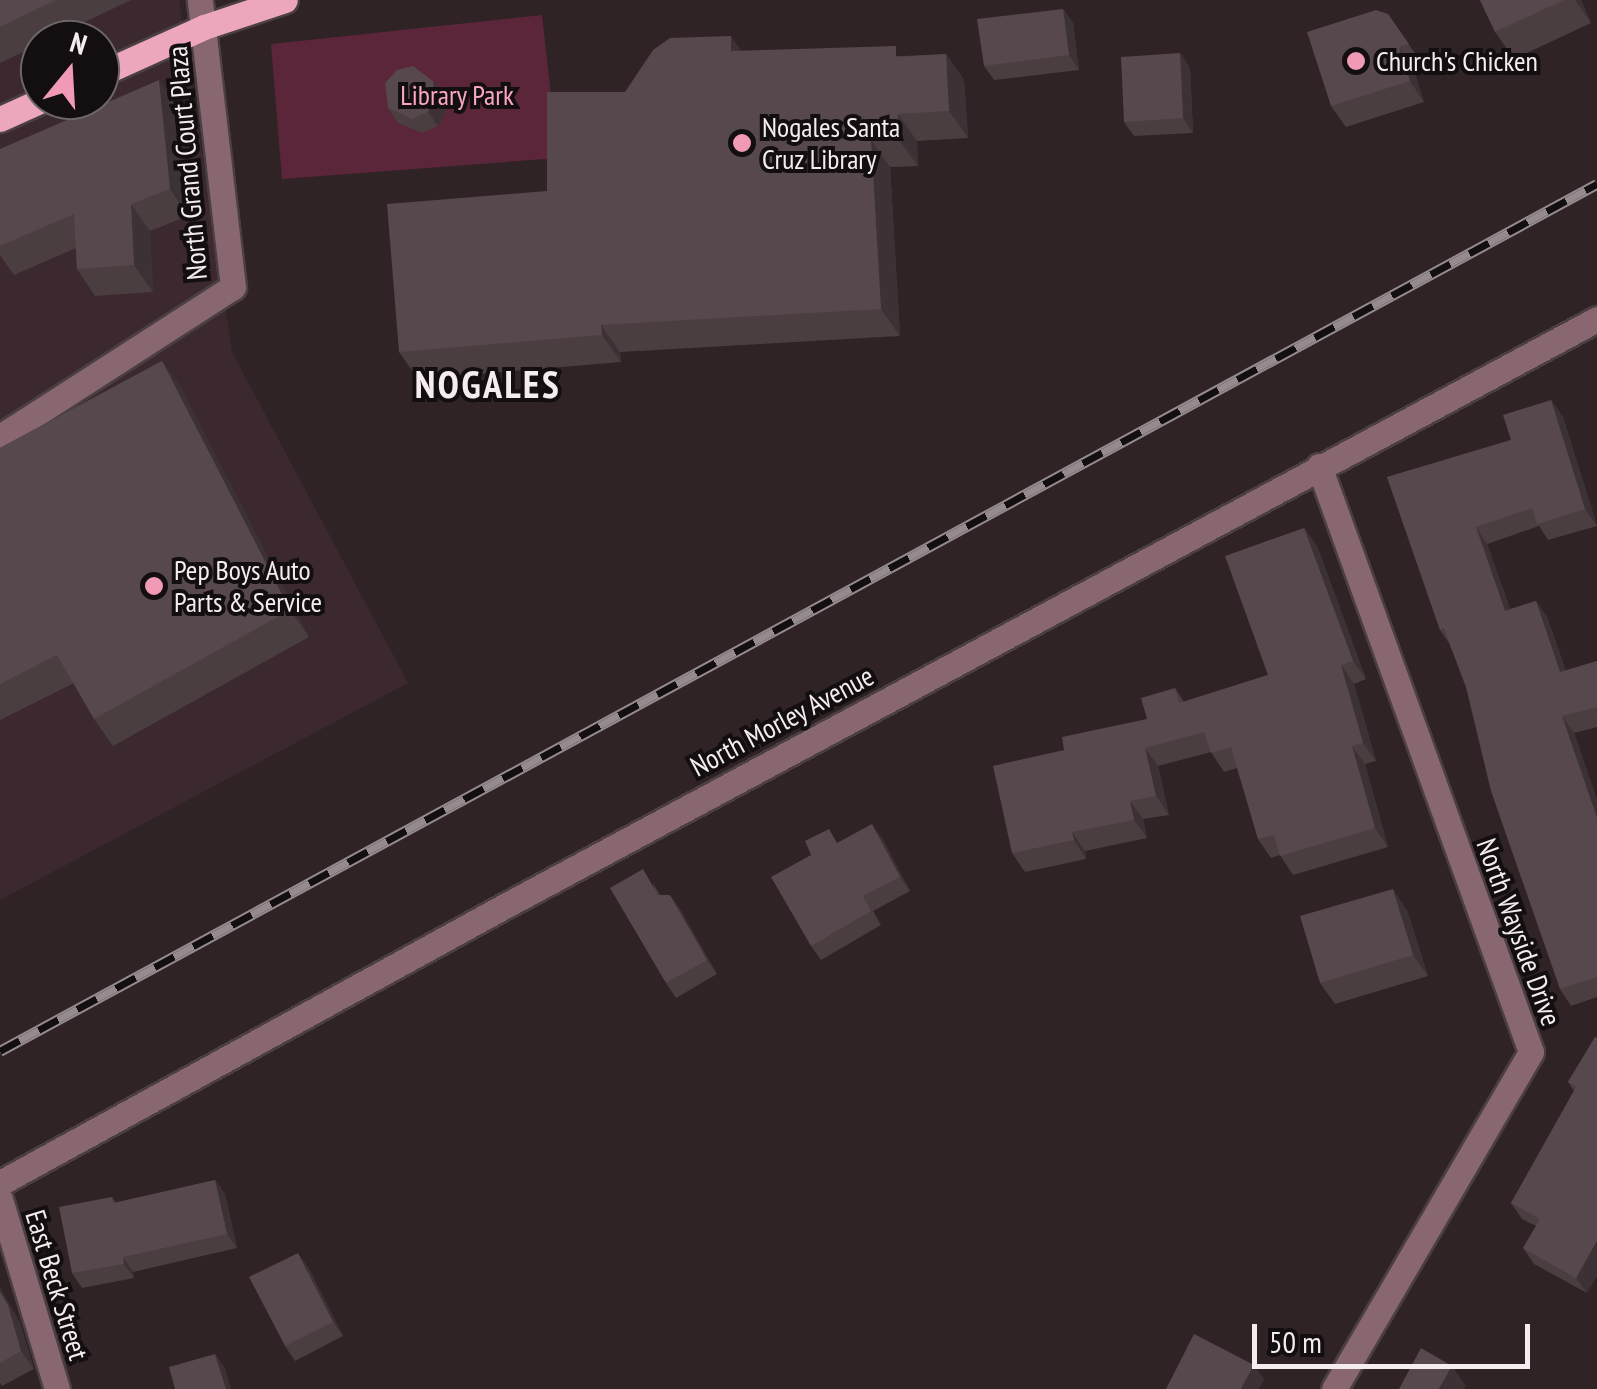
<!DOCTYPE html>
<html>
<head>
<meta charset="utf-8">
<style>
  body { margin:0 }
  #map { position:relative; width:1597px; height:1389px; overflow:hidden; background:#2f2326; font-family:"PT Sans Narrow",sans-serif }
  div>[style] { position:absolute }
  [style*='--x'] { left:calc(var(--x)*1px); top:calc(var(--y)*1px); width:calc(var(--w)*1px); rotate:calc(var(--a)*1deg) }
  .built>* { inset:0; background:#3c292f }
  .green>* { inset:0; background:#5b2639 }
  .roads { filter:drop-shadow(2px 0 #4b3f42) drop-shadow(-2px 0 #4b3f42) drop-shadow(0 2px #4b3f42) drop-shadow(0 -2px #4b3f42) }
  .minor>* { height:25px; margin:-12.5px; padding:0 12.5px; transform-origin:12.5px; border-radius:12.5px; background:#896771 }
  .major>* { height:25px; margin:-12.5px; padding:0 12.5px; transform-origin:12.5px; border-radius:12.5px; background:#eda7bc }
  .rail>* { height:11px; margin-top:-5.5px; transform-origin:0; background:repeating-linear-gradient(90deg,#130e0f 0 22px,#958b8e 0 44px); box-sizing:border-box; border-block:2px solid #958b8e }
  .wall>* { inset:0; background:#4a3e41 }
  .shaded-wall>* { inset:0; background:#3c3235 }
  .building>* { inset:0; background:#56484c }
  .dots>* { width:28px; height:28px; translate:-50% -50%; box-sizing:border-box; border:5px solid #130e0f; border-radius:50% }
  span { translate:-50% -50%; white-space:nowrap; text-align:center; line-height:1.15; -webkit-text-stroke:8px #130e0f; paint-order:stroke }
  .poi-label { font-size:28px; color:#f5ecef }
  .left { translate:0 -50%; text-align:left }
  .park-label { font-size:28px; color:#fba6c0 }
  .street-label { font-size:28px; color:#f5ecef }
  .district-label { font-size:38px; color:#f5ecef; font-weight:700; letter-spacing:2.5px }
  .north { position:absolute; left:20px; top:20px; width:100px; height:100px; box-sizing:border-box; background:#130e0f; border:2px solid #6d6769; border-radius:50%; rotate:18deg; font-size:28px; font-weight:700; line-height:40px; text-align:center; color:#f5ecef }
  .north::after { content:''; display:block; margin:auto; width:35px; height:45px; background:#f09ab5; clip-path:polygon(50% 0,100% 100%,50% 72%,0 100%) }
  .scale { position:absolute; left:1252px; top:1324px; width:278px; height:45px; box-sizing:border-box; border:5px solid #f5ecef; border-top:0; padding-left:12px; font-size:30px; line-height:35px; white-space:nowrap; color:#f5ecef; -webkit-text-stroke:8px #130e0f; paint-order:stroke }
</style>
</head>
<body>
<div id="map">
  <div class="built">
    <i style="clip-path:polygon(evenodd,0 0,179px 0,232px 352px,408px 683px,0 900px,0 0,40px 40px,100px 40px,100px 100px,40px 100px,40px 40px)"></i>
  </div>
  <div class="green">
    <i style="clip-path:polygon(542px 15px,558px 158px,282px 179px,271px 44px)"></i>
  </div>
  <div class="roads">
    <div class="minor">
      <i style="--x:0;--y:437;--w:277;--a:-32.8"></i>
      <i style="--x:233;--y:287;--w:289;--a:-96.6"></i>
      <i style="--x:1319;--y:466;--w:623;--a:70.11"></i>
      <i style="--x:1531;--y:1052;--w:390;--a:120.3"></i>
      <i style="--x:0;--y:1183;--w:572;--a:-28.76"></i>
      <i style="--x:501;--y:908;--w:1244;--a:-28.25"></i>
      <i style="--x:0;--y:1199;--w:198;--a:73.3"></i>
    </div>
    <div class="major">
      <i style="--x:100;--y:74;--w:114;--a:-24.3"></i>
      <i style="--x:204;--y:27;--w:85;--a:-18.4"></i>
      <i style="--x:0;--y:119;--w:46;--a:-24.3"></i>
    </div>
  </div>
  <div class="rail">
    <i style="--x:0;--y:1051;--w:1817;--a:-28.5"></i>
  </div>
  <div class="wall">
    <i style="clip-path:polygon(0 0,131px 0,47px 40px,40px 40px,40px 44px,0 63px)"></i>
    <i style="clip-path:polygon(1480px 0,1581px 0,1591px 23px,1514px 59px,1495px 32px)"></i>
    <i style="clip-path:polygon(1063px 9px,1073px 23px,1079px 70px,994px 80px,984px 66px)"></i>
    <i style="clip-path:polygon(1388px 14px,1423px 65px,1413px 68px,1424px 102px,1346px 127px,1331px 106px)"></i>
    <i style="clip-path:polygon(741px 51px,903px 56px,946px 54px,964px 80px,968px 138px,917px 141px,918px 166px,890px 167px,900px 336px,620px 352px,621px 362px,418px 379px,399px 352px,547px 191px,625px 92px)"></i>
    <i style="clip-path:polygon(1180px 53px,1190px 68px,1193px 133px,1134px 136px,1124px 122px)"></i>
    <i style="clip-path:polygon(443px 95px,446px 111px,438px 126px,422px 133px,398px 123px,388px 108px)"></i>
    <i style="clip-path:polygon(178px 107px,188px 216px,150px 231px,153px 292px,95px 296px,77px 269px,76px 248px,14px 275px,0 255px,0 149px)"></i>
    <i style="clip-path:polygon(162px 361px,181px 388px,309px 637px,113px 746px,94px 719px,74px 683px,0 720px,0 448px)"></i>
    <i style="clip-path:polygon(1551px 400px,1563px 417px,1597px 526px,1548px 540px,1539px 526px,1487px 544px,1510px 609px,1536px 601px,1547px 617px,1566px 671px,1597px 661px,1597px 727px,1574px 733px,1597px 800px,1597px 997px,1571px 1006px,1560px 989px,1466px 687px,1449px 643px,1440px 630px,1387px 477px,1511px 440px)"></i>
    <i style="clip-path:polygon(1304px 528px,1317px 546px,1366px 679px,1354px 684px,1376px 761px,1365px 764px,1388px 847px,1293px 875px,1280px 855px,1271px 858px,1258px 839px,1237px 768px,1224px 772px,1211px 752px,1158px 766px,1169px 815px,1143px 819px,1147px 838px,1085px 851px,1086px 859px,1025px 872px,1012px 853px,1064px 750px,1147px 719px,1175px 688px,1184px 702px,1268px 675px)"></i>
    <i style="clip-path:polygon(882px 838px,910px 891px,873px 911px,881px 925px,821px 960px,811px 946px,838px 842px)"></i>
    <i style="clip-path:polygon(653px 883px,660px 895px,680px 909px,717px 974px,676px 998px,666px 983px)"></i>
    <i style="clip-path:polygon(1407px 910px,1428px 976px,1335px 1004px,1320px 983px)"></i>
    <i style="clip-path:polygon(1595px 1037px,1587px 1293px,1534px 1264px,1523px 1248px,1536px 1226px,1522px 1219px,1511px 1203px,1574px 1091px,1568px 1082px)"></i>
    <i style="clip-path:polygon(215px 1180px,225px 1194px,237px 1248px,133px 1272px,134px 1278px,82px 1288px,72px 1273px,112px 1197px,116px 1203px)"></i>
    <i style="clip-path:polygon(308px 1267px,343px 1336px,295px 1361px,285px 1346px)"></i>
    <i style="clip-path:polygon(0 1288px,20px 1323px,34px 1369px,2px 1386px,0 1383px)"></i>
  </div>
  <div class="shaded-wall">
    <i style="clip-path:polygon(1575px 0,1581px 0,1591px 23px)"></i>
    <i style="clip-path:polygon(1063px 9px,1073px 23px,1079px 70px,1069px 55px)"></i>
    <i style="clip-path:polygon(731px 36px,750px 63px,731px 51px)"></i>
    <i style="clip-path:polygon(1399px 47px,1413px 68px,1424px 102px,1410px 81px)"></i>
    <i style="clip-path:polygon(1180px 53px,1190px 68px,1193px 133px,1183px 118px)"></i>
    <i style="clip-path:polygon(946px 54px,964px 80px,968px 138px,949px 111px)"></i>
    <i style="clip-path:polygon(159px 80px,178px 107px,188px 216px,170px 189px)"></i>
    <i style="clip-path:polygon(433px 81px,443px 95px,446px 111px,438px 126px,428px 112px)"></i>
    <i style="clip-path:polygon(898px 114px,917px 141px,918px 166px,899px 140px)"></i>
    <i style="clip-path:polygon(871px 140px,890px 167px,900px 336px,881px 309px)"></i>
    <i style="clip-path:polygon(131px 204px,150px 231px,153px 292px,134px 265px)"></i>
    <i style="clip-path:polygon(601px 325px,620px 352px,621px 362px,602px 335px)"></i>
    <i style="clip-path:polygon(162px 361px,181px 388px,309px 637px,290px 610px)"></i>
    <i style="clip-path:polygon(1551px 400px,1563px 417px,1597px 526px,1585px 509px)"></i>
    <i style="clip-path:polygon(1476px 527px,1487px 544px,1517px 627px,1505px 611px)"></i>
    <i style="clip-path:polygon(1304px 528px,1317px 546px,1366px 679px,1353px 661px)"></i>
    <i style="clip-path:polygon(1536px 601px,1547px 617px,1572px 689px,1560px 672px)"></i>
    <i style="clip-path:polygon(1341px 665px,1354px 684px,1376px 761px,1363px 743px)"></i>
    <i style="clip-path:polygon(1562px 716px,1574px 733px,1597px 800px,1597px 818px)"></i>
    <i style="clip-path:polygon(1352px 746px,1365px 764px,1388px 847px,1375px 828px)"></i>
    <i style="clip-path:polygon(1145px 748px,1158px 766px,1169px 815px,1156px 796px)"></i>
    <i style="clip-path:polygon(1130px 801px,1143px 819px,1147px 838px,1134px 820px)"></i>
    <i style="clip-path:polygon(872px 824px,882px 838px,910px 891px,900px 877px)"></i>
    <i style="clip-path:polygon(1072px 832px,1085px 851px,1086px 859px,1074px 840px)"></i>
    <i style="clip-path:polygon(1393px 889px,1407px 910px,1428px 976px,1413px 955px)"></i>
    <i style="clip-path:polygon(670px 895px,680px 909px,717px 974px,707px 960px)"></i>
    <i style="clip-path:polygon(215px 1180px,225px 1194px,237px 1248px,227px 1234px)"></i>
    <i style="clip-path:polygon(1597px 1241px,1597px 1276px,1587px 1293px,1576px 1278px)"></i>
    <i style="clip-path:polygon(298px 1253px,308px 1267px,343px 1336px,333px 1322px)"></i>
    <i style="clip-path:polygon(123px 1257px,133px 1272px,134px 1278px,124px 1264px)"></i>
    <i style="clip-path:polygon(0 1288px,20px 1323px,34px 1369px,21px 1351px,0 1292px)"></i>
    <i style="clip-path:polygon(215px 1354px,225px 1368px,231px 1389px,226px 1389px)"></i>
    <i style="clip-path:polygon(1254px 1365px,1264px 1379px,1259px 1389px,1241px 1389px)"></i>
    <i style="clip-path:polygon(1452px 1366px,1466px 1386px,1464px 1389px,1439px 1389px)"></i>
  </div>
  <div class="building">
    <i style="clip-path:polygon(0 0,56px 0,0 27px)"></i>
    <i style="clip-path:polygon(1480px 0,1564px 0,1495px 32px)"></i>
    <i style="clip-path:polygon(1063px 9px,1069px 55px,984px 66px,977px 19px)"></i>
    <i style="clip-path:polygon(1376px 10px,1388px 14px,1409px 44px,1399px 47px,1410px 81px,1331px 106px,1307px 32px)"></i>
    <i style="clip-path:polygon(731px 36px,731px 51px,896px 46px,896px 57px,946px 54px,949px 111px,898px 114px,899px 140px,871px 140px,881px 309px,601px 325px,602px 335px,399px 352px,387px 204px,547px 191px,547px 92px,625px 92px,653px 50px,670px 38px)"></i>
    <i style="clip-path:polygon(1180px 53px,1183px 118px,1124px 122px,1121px 57px)"></i>
    <i style="clip-path:polygon(413px 66px,433px 81px,436px 97px,428px 112px,412px 119px,388px 108px,385px 83px,397px 70px)"></i>
    <i style="clip-path:polygon(159px 80px,170px 189px,131px 204px,134px 265px,77px 269px,74px 214px,0 246px,0 149px)"></i>
    <i style="clip-path:polygon(162px 361px,290px 610px,94px 719px,57px 655px,0 684px,0 448px)"></i>
    <i style="clip-path:polygon(1551px 400px,1585px 509px,1537px 524px,1532px 508px,1476px 527px,1505px 611px,1536px 601px,1560px 672px,1597px 661px,1597px 707px,1562px 716px,1597px 818px,1597px 977px,1560px 989px,1491px 791px,1466px 687px,1444px 628px,1440px 630px,1387px 477px,1511px 440px,1503px 415px)"></i>
    <i style="clip-path:polygon(1304px 528px,1353px 661px,1341px 665px,1363px 743px,1352px 746px,1375px 828px,1280px 856px,1274px 835px,1258px 839px,1231px 747px,1211px 753px,1204px 732px,1145px 748px,1156px 796px,1130px 801px,1134px 820px,1072px 832px,1074px 840px,1012px 853px,993px 766px,1064px 750px,1062px 737px,1147px 719px,1141px 698px,1175px 688px,1179px 703px,1268px 675px,1225px 556px)"></i>
    <i style="clip-path:polygon(872px 824px,900px 877px,863px 896px,871px 911px,811px 946px,771px 877px,811px 855px,805px 841px,829px 829px,837px 843px)"></i>
    <i style="clip-path:polygon(643px 869px,658px 895px,670px 895px,707px 960px,666px 983px,610px 888px)"></i>
    <i style="clip-path:polygon(1393px 889px,1413px 955px,1320px 983px,1300px 916px)"></i>
    <i style="clip-path:polygon(1595px 1037px,1597px 1038px,1597px 1241px,1576px 1278px,1523px 1248px,1540px 1219px,1511px 1203px,1576px 1087px,1568px 1082px)"></i>
    <i style="clip-path:polygon(215px 1180px,227px 1234px,123px 1257px,124px 1264px,72px 1273px,59px 1207px,112px 1197px,113px 1203px)"></i>
    <i style="clip-path:polygon(298px 1253px,333px 1322px,285px 1346px,249px 1277px)"></i>
    <i style="clip-path:polygon(0 1292px,8px 1305px,21px 1351px,0 1363px)"></i>
    <i style="clip-path:polygon(1194px 1334px,1254px 1365px,1241px 1389px,1166px 1389px)"></i>
    <i style="clip-path:polygon(1421px 1348px,1452px 1366px,1439px 1389px,1399px 1389px)"></i>
    <i style="clip-path:polygon(215px 1354px,226px 1389px,175px 1389px,169px 1367px)"></i>
  </div>
  <div class="dots">
    <i style="left:1356px;top:61px;background:#f09ab5"></i>
    <i style="left:742px;top:143px;background:#f09ab5"></i>
    <i style="left:154px;top:586px;background:#f09ab5"></i>
  </div>
  <div class="poi-label">
    <span class="left" style="left:1376px;top:61px">Church's Chicken</span>
    <span class="left" style="left:762px;top:143px">Nogales Santa<br>Cruz Library</span>
    <span class="left" style="left:174px;top:586px">Pep Boys Auto<br>Parts &amp; Service</span>
  </div>
  <div class="park-label">
    <span style="left:457px;top:95px">Library Park</span>
  </div>
  <div class="street-label">
    <span style="left:187px;top:163px;rotate:-95deg">North Grand Court Plaza</span>
    <span style="left:782px;top:721px;rotate:-28deg">North Morley Avenue</span>
    <span style="left:1519px;top:932px;rotate:70deg">North Wayside Drive</span>
    <span style="left:57px;top:1285px;rotate:73deg">East Beck Street</span>
  </div>
  <div class="district-label">
    <span style="left:488px;top:384px">NOGALES</span>
  </div>
  <div class="north">N</div>
  <div class="scale">50 m</div>
</div>
</body>
</html>
